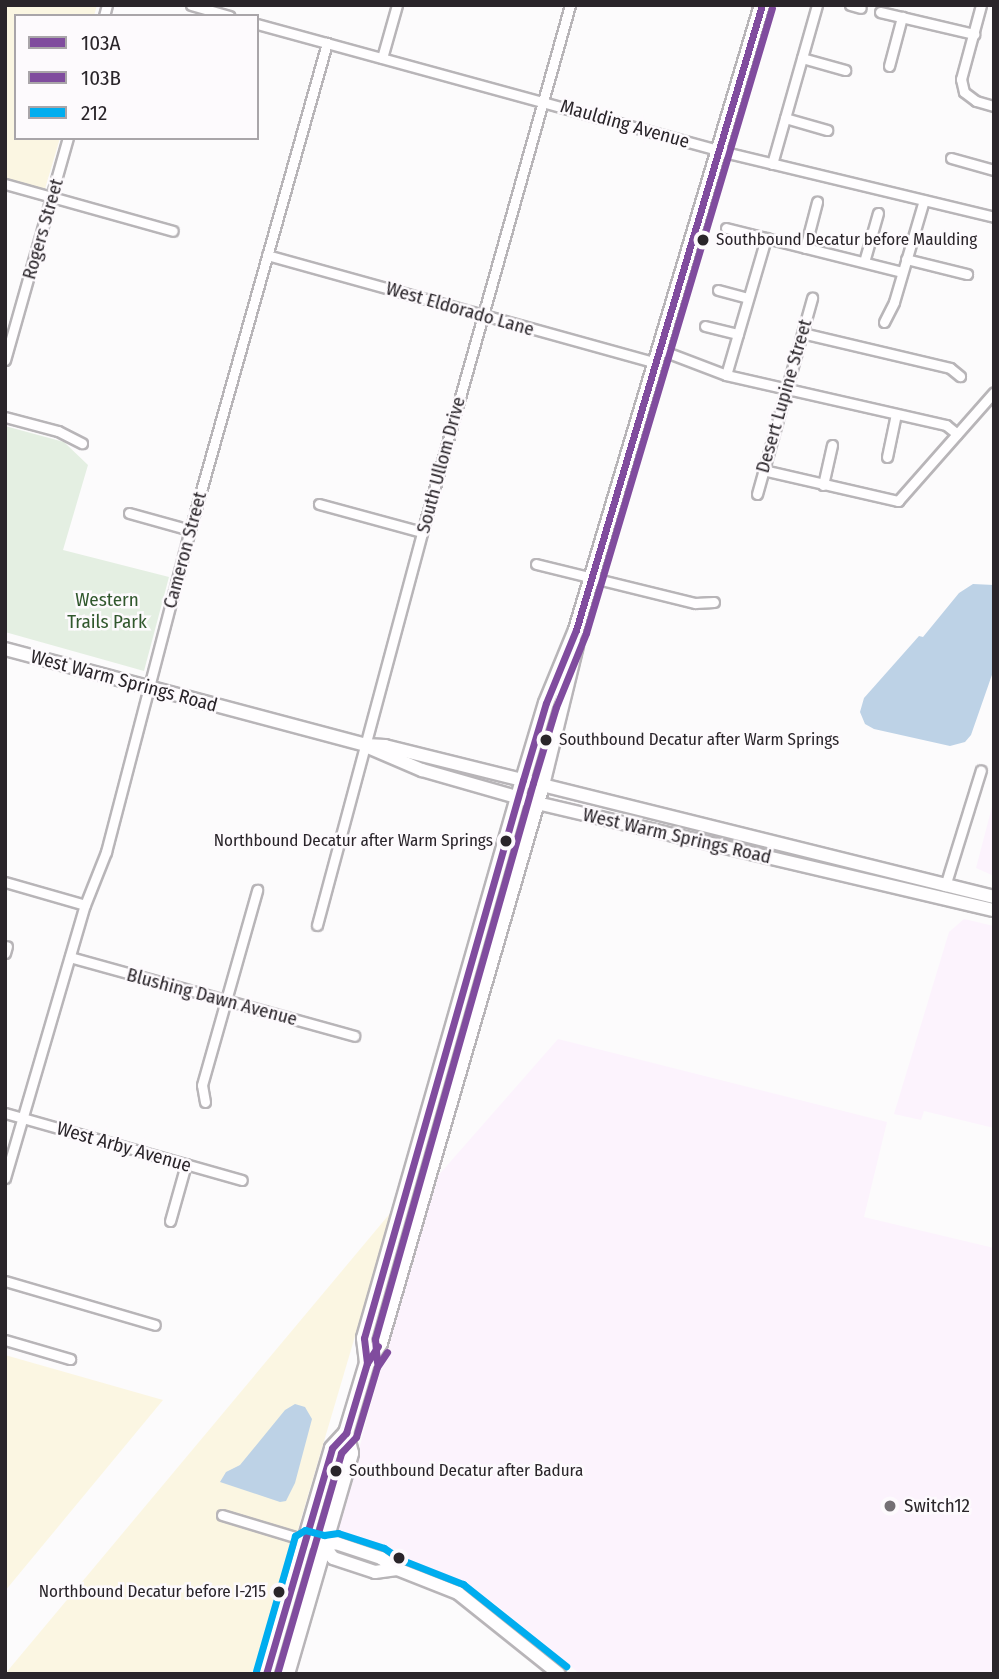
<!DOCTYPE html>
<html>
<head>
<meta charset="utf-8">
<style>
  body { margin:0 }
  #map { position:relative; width:999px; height:1679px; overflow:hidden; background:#fcfbfc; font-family:"Fira Sans Condensed",sans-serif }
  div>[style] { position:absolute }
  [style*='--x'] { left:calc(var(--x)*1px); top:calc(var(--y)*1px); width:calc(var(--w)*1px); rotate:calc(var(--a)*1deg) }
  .built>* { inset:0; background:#fcf3fd }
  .green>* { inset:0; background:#e4efe2 }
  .sand>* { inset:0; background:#fbf6e2 }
  .water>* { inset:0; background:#bdd2e6 }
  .roads { filter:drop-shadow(2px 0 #b8b5b8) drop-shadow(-2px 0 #b8b5b8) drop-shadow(0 2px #b8b5b8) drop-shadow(0 -2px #b8b5b8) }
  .street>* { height:9px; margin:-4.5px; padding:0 4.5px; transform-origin:4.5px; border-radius:4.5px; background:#fffeff }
  .secondary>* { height:12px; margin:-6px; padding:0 6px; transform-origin:6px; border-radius:6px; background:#fffeff }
  .primary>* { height:14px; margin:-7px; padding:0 7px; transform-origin:7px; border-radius:7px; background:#fffeff }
  .bus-1>* { height:7px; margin:-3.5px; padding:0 3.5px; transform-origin:3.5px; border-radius:3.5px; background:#804c9e }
  .bus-2>* { height:7px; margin:-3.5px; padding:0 3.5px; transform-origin:3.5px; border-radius:3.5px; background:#804c9e }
  .bus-3>* { height:7px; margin:-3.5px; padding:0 3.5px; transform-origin:3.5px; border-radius:3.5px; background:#00adef }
  .dots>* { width:19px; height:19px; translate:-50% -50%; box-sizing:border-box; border:4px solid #fdfafd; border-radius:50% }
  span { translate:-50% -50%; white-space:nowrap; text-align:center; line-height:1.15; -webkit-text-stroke:5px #fdfafd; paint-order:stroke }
  .bus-label { font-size:17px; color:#2a252a }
  .left { translate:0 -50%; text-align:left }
  .right { translate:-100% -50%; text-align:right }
  .street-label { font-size:19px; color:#2a252a }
  .park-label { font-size:19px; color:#31582d }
  .poi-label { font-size:19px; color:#2a252a }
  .frame { position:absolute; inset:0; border:7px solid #2a252a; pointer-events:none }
  .legend { position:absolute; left:14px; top:14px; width:245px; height:126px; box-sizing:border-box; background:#fdfafd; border:2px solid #a9a5a9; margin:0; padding:9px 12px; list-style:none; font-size:21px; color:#2a252a }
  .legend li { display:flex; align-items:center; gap:14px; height:35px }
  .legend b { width:35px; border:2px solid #a9a5a9 }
</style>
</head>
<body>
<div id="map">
  <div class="built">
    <i style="clip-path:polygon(994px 799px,994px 876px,976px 868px)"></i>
    <i style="clip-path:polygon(964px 919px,994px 926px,994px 1128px,924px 1111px,921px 1120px,894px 1114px,949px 932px)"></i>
    <i style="clip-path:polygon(558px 1039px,887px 1122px,864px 1217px,994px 1248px,994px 1674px,580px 1674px,495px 1604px,462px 1583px,404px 1558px,343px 1539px,338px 1530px,369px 1411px,436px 1178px)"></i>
  </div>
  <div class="green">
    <i style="clip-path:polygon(5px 426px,64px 442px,88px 465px,63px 550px,169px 577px,144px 671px,5px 632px)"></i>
  </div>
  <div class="sand">
    <i style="clip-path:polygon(5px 5px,97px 5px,94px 16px,16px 16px,16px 138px,60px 138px,45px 189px,5px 178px)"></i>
    <i style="clip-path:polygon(392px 1211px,291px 1553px,252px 1674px,5px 1674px)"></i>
    <i style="clip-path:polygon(5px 1355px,163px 1400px,5px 1591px)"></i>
  </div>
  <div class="water">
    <i style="clip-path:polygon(973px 584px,994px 585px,994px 669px,971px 735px,965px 742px,950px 746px,874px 729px,865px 724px,860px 712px,864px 698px,919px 636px,923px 637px,959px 593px)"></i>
    <i style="clip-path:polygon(295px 1404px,305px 1407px,312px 1419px,295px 1483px,286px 1501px,280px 1502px,220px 1482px,226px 1472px,240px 1465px,285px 1410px)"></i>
  </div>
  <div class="roads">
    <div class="street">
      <i style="--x:191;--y:5;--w:40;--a:16"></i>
      <i style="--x:850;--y:5;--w:11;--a:15"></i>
      <i style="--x:981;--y:5;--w:77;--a:105.1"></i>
      <i style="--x:961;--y:79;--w:13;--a:77"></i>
      <i style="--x:964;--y:92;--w:15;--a:37"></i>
      <i style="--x:976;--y:101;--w:19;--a:16"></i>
      <i style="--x:880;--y:12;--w:97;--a:13.2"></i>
      <i style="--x:104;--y:16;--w:11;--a:-75"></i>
      <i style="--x:257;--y:24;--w:480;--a:15.3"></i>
      <i style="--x:720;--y:151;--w:282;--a:13.5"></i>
      <i style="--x:382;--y:58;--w:55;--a:-74.2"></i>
      <i style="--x:802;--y:58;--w:45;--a:15.6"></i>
      <i style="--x:889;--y:66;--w:51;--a:-75.1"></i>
      <i style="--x:785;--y:118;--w:44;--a:15.9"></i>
      <i style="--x:951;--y:158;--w:45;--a:15.6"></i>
      <i style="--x:772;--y:164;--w:165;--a:-74.2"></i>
      <i style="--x:5;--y:184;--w:174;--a:15.6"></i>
      <i style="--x:726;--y:228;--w:181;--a:14"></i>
      <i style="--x:805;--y:248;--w:48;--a:-75.4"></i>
      <i style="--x:267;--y:255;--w:402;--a:15.5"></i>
      <i style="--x:906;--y:259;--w:63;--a:13.8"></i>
      <i style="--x:864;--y:262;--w:51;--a:-74.1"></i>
      <i style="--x:718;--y:290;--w:31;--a:15"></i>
      <i style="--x:884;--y:322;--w:22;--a:-63"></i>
      <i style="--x:894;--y:302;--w:106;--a:-73.6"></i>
      <i style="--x:705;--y:326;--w:34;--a:14"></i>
      <i style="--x:802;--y:333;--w:152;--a:13.3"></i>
      <i style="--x:950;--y:368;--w:13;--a:39"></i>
      <i style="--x:658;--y:349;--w:73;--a:20.9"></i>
      <i style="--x:726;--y:375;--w:226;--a:12.8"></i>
      <i style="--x:946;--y:425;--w:14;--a:39"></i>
      <i style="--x:5;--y:360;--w:231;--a:-74.2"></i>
      <i style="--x:726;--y:375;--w:143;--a:-73.7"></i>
      <i style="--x:5;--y:417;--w:55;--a:14.8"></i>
      <i style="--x:58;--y:431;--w:27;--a:27"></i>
      <i style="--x:887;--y:457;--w:44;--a:-78.2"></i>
      <i style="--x:763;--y:470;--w:139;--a:12.9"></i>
      <i style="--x:898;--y:501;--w:145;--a:-48.6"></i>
      <i style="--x:823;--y:485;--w:41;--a:-77.3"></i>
      <i style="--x:757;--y:494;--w:204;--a:-74.3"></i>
      <i style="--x:319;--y:504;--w:107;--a:15.2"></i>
      <i style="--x:129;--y:513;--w:63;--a:15.6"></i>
      <i style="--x:536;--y:564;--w:164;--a:13.8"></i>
      <i style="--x:695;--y:603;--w:19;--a:-3"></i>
      <i style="--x:5;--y:882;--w:83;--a:16"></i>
      <i style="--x:945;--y:886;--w:121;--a:-72.8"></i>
      <i style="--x:317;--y:925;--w:417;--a:-75"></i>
      <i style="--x:425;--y:522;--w:537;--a:-74.33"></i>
      <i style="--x:5;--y:953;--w:7;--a:-74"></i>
      <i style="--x:70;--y:957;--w:295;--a:15.5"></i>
      <i style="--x:205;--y:1102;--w:17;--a:-100"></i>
      <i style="--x:202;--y:1085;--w:203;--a:-74.2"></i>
      <i style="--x:5;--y:1113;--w:246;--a:15.8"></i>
      <i style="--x:5;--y:1178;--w:284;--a:-73.7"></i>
      <i style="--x:85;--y:905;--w:57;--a:-68.4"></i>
      <i style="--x:106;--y:852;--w:333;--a:-75.4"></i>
      <i style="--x:190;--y:530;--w:506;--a:-74.29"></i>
      <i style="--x:170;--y:1221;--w:59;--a:-74.3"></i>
      <i style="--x:5;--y:1281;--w:156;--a:16.3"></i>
      <i style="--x:5;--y:1340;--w:68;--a:16.3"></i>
      <i style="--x:222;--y:1515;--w:87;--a:16.8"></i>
    </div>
    <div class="secondary">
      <i style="--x:5;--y:649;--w:373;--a:14.9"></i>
      <i style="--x:365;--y:745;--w:20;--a:3"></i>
      <i style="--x:385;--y:746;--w:627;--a:13.93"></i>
      <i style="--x:368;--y:747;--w:59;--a:23.1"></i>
      <i style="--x:422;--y:770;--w:120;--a:16"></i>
      <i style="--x:537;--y:803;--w:469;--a:13.2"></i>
      <i style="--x:305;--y:1540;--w:20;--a:18"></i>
      <i style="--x:324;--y:1546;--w:12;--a:-14"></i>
      <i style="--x:336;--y:1543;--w:47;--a:18.4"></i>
      <i style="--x:381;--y:1558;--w:19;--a:35"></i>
      <i style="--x:397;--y:1569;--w:66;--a:21.5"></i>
      <i style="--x:458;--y:1593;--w:129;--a:38.7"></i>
      <i style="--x:324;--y:1546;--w:15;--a:53"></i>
      <i style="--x:333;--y:1558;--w:44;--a:18.4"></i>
      <i style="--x:375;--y:1572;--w:22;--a:-8"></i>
    </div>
    <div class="primary">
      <i style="--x:367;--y:1363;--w:25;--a:-97"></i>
      <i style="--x:364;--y:1338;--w:580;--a:-74.1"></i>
      <i style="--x:523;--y:780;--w:80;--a:-73.4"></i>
      <i style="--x:546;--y:703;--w:79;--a:-67.7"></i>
      <i style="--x:576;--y:630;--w:652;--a:-73.43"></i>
      <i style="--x:266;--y:1674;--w:235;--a:-73.7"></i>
      <i style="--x:332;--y:1448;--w:21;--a:-47"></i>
      <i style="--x:346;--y:1433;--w:73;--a:-73.3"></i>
      <i style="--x:367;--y:1363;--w:24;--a:-57"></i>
      <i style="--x:380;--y:1343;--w:581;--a:-73.81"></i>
      <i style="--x:542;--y:785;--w:143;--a:-76.3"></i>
      <i style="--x:287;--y:1674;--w:230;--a:-73.8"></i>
      <i style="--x:351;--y:1453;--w:21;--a:-104"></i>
    </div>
  </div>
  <div class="bus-1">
    <i style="--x:367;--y:1363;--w:25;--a:-97"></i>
    <i style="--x:364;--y:1338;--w:580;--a:-74.1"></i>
    <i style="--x:523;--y:780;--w:80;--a:-73.4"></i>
    <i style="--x:546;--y:703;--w:79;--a:-67.7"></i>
    <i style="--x:576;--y:630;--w:652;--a:-73.43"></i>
    <i style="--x:266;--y:1674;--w:235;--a:-73.7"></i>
    <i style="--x:332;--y:1448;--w:21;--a:-47"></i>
    <i style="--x:346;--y:1433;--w:73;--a:-73.3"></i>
    <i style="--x:367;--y:1363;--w:20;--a:-57"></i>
  </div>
  <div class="bus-2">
    <i style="--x:377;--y:1362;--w:23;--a:-95"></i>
    <i style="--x:375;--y:1339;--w:578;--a:-74.14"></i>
    <i style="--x:533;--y:783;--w:79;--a:-73.2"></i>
    <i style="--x:556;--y:707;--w:80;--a:-67.9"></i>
    <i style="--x:586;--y:633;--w:652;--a:-73.43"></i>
    <i style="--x:277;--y:1674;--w:230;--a:-73.8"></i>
    <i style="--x:341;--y:1453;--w:22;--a:-47"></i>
    <i style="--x:356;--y:1437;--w:73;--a:-73.3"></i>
    <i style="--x:377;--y:1367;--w:18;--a:-56"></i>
  </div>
  <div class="bus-3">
    <i style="--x:256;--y:1671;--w:141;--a:-73.9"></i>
    <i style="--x:295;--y:1536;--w:12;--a:-31"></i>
    <i style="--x:305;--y:1530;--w:20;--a:15"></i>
    <i style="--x:324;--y:1535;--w:14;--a:-8"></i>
    <i style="--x:338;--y:1533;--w:48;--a:18.1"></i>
    <i style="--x:384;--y:1548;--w:22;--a:34"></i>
    <i style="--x:402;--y:1560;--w:66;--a:21.5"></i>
    <i style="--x:463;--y:1584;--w:132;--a:38.5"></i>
  </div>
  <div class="dots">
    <i style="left:703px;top:240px;background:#2a252a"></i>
    <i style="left:546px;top:740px;background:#2a252a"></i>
    <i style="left:506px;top:841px;background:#2a252a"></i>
    <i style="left:336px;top:1471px;background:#2a252a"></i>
    <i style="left:890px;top:1506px;background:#747074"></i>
    <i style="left:399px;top:1558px;background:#2a252a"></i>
    <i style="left:279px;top:1592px;background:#2a252a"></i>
  </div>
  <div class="bus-label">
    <span class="left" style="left:716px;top:240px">Southbound Decatur before Maulding</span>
    <span class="left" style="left:559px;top:740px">Southbound Decatur after Warm Springs</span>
    <span class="right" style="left:493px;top:841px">Northbound Decatur after Warm Springs</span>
    <span class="left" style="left:349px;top:1471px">Southbound Decatur after Badura</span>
    <span class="right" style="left:266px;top:1592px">Northbound Decatur before I-215</span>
  </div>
  <div class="street-label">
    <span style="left:625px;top:124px;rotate:16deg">Maulding Avenue</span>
    <span style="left:43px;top:229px;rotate:-74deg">Rogers Street</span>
    <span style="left:460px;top:309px;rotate:16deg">West Eldorado Lane</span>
    <span style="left:784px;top:396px;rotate:-74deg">Desert Lupine Street</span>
    <span style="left:441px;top:465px;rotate:-75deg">South Ullom Drive</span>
    <span style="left:185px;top:550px;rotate:-75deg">Cameron Street</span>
    <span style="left:124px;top:681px;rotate:15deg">West Warm Springs Road</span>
    <span style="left:677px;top:836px;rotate:13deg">West Warm Springs Road</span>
    <span style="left:212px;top:997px;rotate:15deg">Blushing Dawn Avenue</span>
    <span style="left:124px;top:1147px;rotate:16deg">West Arby Avenue</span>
  </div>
  <div class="park-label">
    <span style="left:107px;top:611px">Western<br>Trails Park</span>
  </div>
  <div class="poi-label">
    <span class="left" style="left:904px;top:1506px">Switch12</span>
  </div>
  <div class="frame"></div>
  <ul class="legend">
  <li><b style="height:9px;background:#804c9e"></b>103A</li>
  <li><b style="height:9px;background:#804c9e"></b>103B</li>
  <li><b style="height:9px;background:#00adef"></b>212</li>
  </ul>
</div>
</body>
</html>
